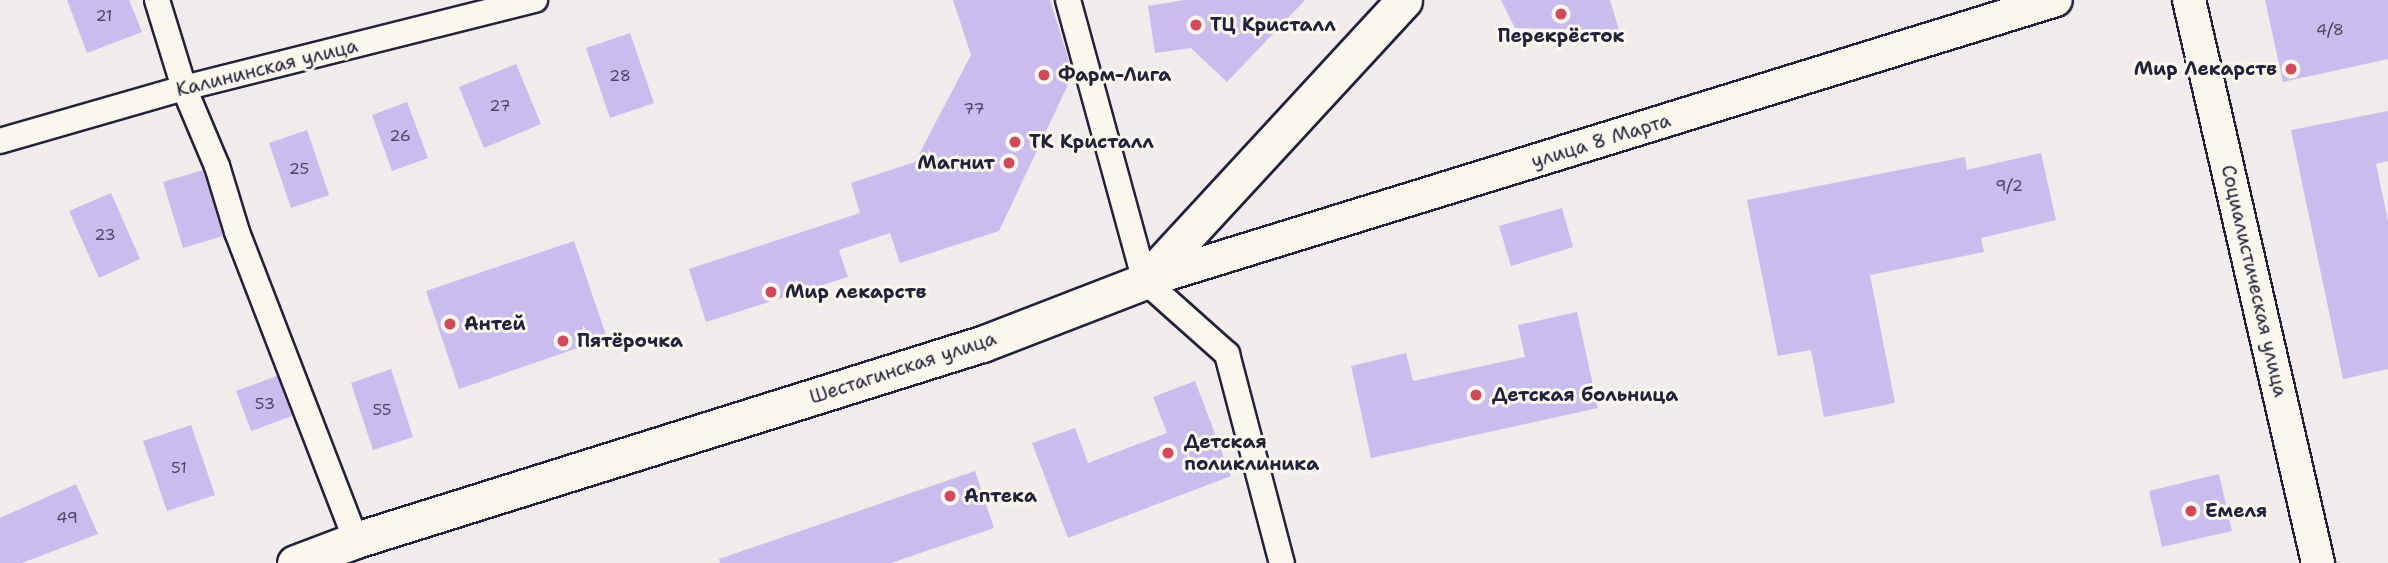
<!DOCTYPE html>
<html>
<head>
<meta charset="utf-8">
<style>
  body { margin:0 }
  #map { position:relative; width:2388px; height:563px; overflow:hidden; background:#f1ebec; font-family:"Shantell Sans",sans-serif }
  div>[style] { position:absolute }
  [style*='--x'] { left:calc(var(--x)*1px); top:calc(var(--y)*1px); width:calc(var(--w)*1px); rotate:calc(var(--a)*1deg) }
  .building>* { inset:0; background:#cabdee }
  .roads { filter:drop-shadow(2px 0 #22223b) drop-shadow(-2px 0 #22223b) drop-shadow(0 2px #22223b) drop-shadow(0 -2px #22223b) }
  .minor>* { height:24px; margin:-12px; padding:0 12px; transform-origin:12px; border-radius:12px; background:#fbf7ec }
  .tertiary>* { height:32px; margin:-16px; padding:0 16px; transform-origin:16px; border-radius:16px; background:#fbf7ec }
  .secondary>* { height:35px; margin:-17.5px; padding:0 17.5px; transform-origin:17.5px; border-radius:17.5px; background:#fbf7ec }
  .dots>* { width:19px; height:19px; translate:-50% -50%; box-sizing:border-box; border:4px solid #fbf7ec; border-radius:50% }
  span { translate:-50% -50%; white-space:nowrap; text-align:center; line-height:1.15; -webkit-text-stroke:6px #fbf7ec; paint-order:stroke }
  .number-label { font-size:16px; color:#4c4968 }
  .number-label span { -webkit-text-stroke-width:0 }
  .poi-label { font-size:19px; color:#22223b; font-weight:700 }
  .left { translate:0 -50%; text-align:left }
  .right { translate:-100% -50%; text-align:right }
  .street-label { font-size:19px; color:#22223b }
</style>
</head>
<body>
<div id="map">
  <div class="building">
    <i style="clip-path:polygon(67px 0,129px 0,142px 32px,87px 53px)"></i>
    <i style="clip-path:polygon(953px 0,1050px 0,1073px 74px,999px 231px,900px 263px,890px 233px,839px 250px,848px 277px,706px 322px,689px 269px,860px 213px,851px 183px,915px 162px,971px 55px)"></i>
    <i style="clip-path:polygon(1185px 0,1305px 0,1227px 82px,1191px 48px,1155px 53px,1148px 6px)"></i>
    <i style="clip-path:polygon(1501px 0,1610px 0,1619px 30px,1515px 28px)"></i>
    <i style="clip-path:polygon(2265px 0,2388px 0,2388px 59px,2283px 82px)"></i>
    <i style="clip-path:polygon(630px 33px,654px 103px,610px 118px,586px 48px)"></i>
    <i style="clip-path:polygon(516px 64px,541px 124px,484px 148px,459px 87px)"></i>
    <i style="clip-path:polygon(407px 102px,428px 158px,392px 171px,372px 115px)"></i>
    <i style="clip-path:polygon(2388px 111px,2388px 161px,2376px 164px,2388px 221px,2388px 369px,2343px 379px,2291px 130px)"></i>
    <i style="clip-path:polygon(307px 130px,329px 195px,291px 208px,269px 143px)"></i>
    <i style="clip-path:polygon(2041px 153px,2056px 220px,1981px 238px,1984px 252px,1870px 275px,1895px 403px,1824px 417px,1811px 350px,1778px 356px,1747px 200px,1965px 157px,1967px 170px)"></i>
    <i style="clip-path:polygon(203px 170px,223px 236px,183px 248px,163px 182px)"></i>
    <i style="clip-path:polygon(111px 193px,140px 259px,99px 278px,69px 211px)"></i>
    <i style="clip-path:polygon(1562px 208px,1573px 247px,1511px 266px,1499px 226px)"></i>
    <i style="clip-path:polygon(574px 241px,607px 338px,459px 389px,426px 291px)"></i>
    <i style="clip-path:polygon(1577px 312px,1598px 408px,1371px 458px,1351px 366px,1406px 353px,1413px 381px,1525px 357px,1518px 325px)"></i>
    <i style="clip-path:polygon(391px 369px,413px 437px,373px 450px,351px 383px)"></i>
    <i style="clip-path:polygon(277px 376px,292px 416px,251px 431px,236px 391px)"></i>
    <i style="clip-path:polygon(1195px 381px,1231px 476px,1068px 538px,1032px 443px,1075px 428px,1088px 463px,1167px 433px,1153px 397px)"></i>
    <i style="clip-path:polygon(191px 425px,215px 495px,167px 511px,143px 441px)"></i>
    <i style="clip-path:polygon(975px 471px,994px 528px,891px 563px,720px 563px,719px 559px)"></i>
    <i style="clip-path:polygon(2219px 474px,2232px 531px,2162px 547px,2149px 491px)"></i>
    <i style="clip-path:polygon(76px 484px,98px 534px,22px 563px,0 563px,0 518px)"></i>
  </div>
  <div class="roads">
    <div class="minor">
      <i style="--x:157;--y:0;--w:92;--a:72.9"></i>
      <i style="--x:184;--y:88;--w:85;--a:67.1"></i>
      <i style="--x:217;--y:166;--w:69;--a:73.1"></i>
      <i style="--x:237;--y:232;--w:330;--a:68.9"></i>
      <i style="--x:1068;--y:0;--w:291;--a:74.7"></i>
      <i style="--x:1145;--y:281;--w:110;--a:41.7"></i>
      <i style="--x:1227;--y:354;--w:216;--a:75.3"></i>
      <i style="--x:0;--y:141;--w:191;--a:-16.1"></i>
      <i style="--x:184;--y:88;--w:362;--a:-14.1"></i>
    </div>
    <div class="tertiary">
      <i style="--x:2189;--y:0;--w:578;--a:77.09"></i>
      <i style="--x:1145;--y:281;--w:953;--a:-17.14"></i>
    </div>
    <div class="secondary">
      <i style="--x:295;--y:563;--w:65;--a:-20.7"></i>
      <i style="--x:356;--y:540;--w:656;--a:-17.39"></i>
      <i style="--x:982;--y:344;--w:175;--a:-21.1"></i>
      <i style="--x:1145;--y:281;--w:382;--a:-47.3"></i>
    </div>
  </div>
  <div class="dots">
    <i style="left:1561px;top:14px;background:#d1495b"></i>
    <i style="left:1196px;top:25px;background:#d1495b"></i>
    <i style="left:2291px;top:69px;background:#d1495b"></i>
    <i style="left:1044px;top:75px;background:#d1495b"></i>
    <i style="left:1015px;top:142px;background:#d1495b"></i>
    <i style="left:1009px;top:163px;background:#d1495b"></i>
    <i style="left:771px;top:292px;background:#d1495b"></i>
    <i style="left:450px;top:324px;background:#d1495b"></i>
    <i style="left:563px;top:341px;background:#d1495b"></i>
    <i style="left:1476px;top:395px;background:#d1495b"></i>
    <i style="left:1168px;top:453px;background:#d1495b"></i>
    <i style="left:950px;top:496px;background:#d1495b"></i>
    <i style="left:2191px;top:511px;background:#d1495b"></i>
  </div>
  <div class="number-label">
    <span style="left:104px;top:16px">21</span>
    <span style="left:2330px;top:30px">4/8</span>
    <span style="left:620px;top:76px">28</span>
    <span style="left:500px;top:106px">27</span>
    <span style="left:974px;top:109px">77</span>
    <span style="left:400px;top:136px">26</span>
    <span style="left:299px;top:169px">25</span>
    <span style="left:2009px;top:186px">9/2</span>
    <span style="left:105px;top:235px">23</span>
    <span style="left:265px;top:404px">53</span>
    <span style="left:382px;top:410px">55</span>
    <span style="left:179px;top:468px">51</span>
    <span style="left:67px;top:518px">49</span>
  </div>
  <div class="poi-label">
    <span class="left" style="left:1210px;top:25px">ТЦ Кристалл</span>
    <span style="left:1561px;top:36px">Перекрёсток</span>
    <span class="right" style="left:2277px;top:69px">Мир Лекарств</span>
    <span class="left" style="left:1058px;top:75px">Фарм-Лига</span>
    <span class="left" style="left:1029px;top:142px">ТК Кристалл</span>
    <span class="right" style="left:995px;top:163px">Магнит</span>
    <span class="left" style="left:785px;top:292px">Мир лекарств</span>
    <span class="left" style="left:464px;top:324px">Антей</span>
    <span class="left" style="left:577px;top:341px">Пятёрочка</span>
    <span class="left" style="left:1492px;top:395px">Детская больница</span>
    <span class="left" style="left:1184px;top:453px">Детская<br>поликлиника</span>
    <span class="left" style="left:964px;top:496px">Аптека</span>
    <span class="left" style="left:2205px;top:511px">Емеля</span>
  </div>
  <div class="street-label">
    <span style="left:267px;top:68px;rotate:-14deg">Калининская улица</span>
    <span style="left:1601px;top:141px;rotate:-17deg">улица 8 Марта</span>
    <span style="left:2254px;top:281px;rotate:77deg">Социалистическая улица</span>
    <span style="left:903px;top:368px;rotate:-18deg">Шестагинская улица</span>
  </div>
</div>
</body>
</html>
